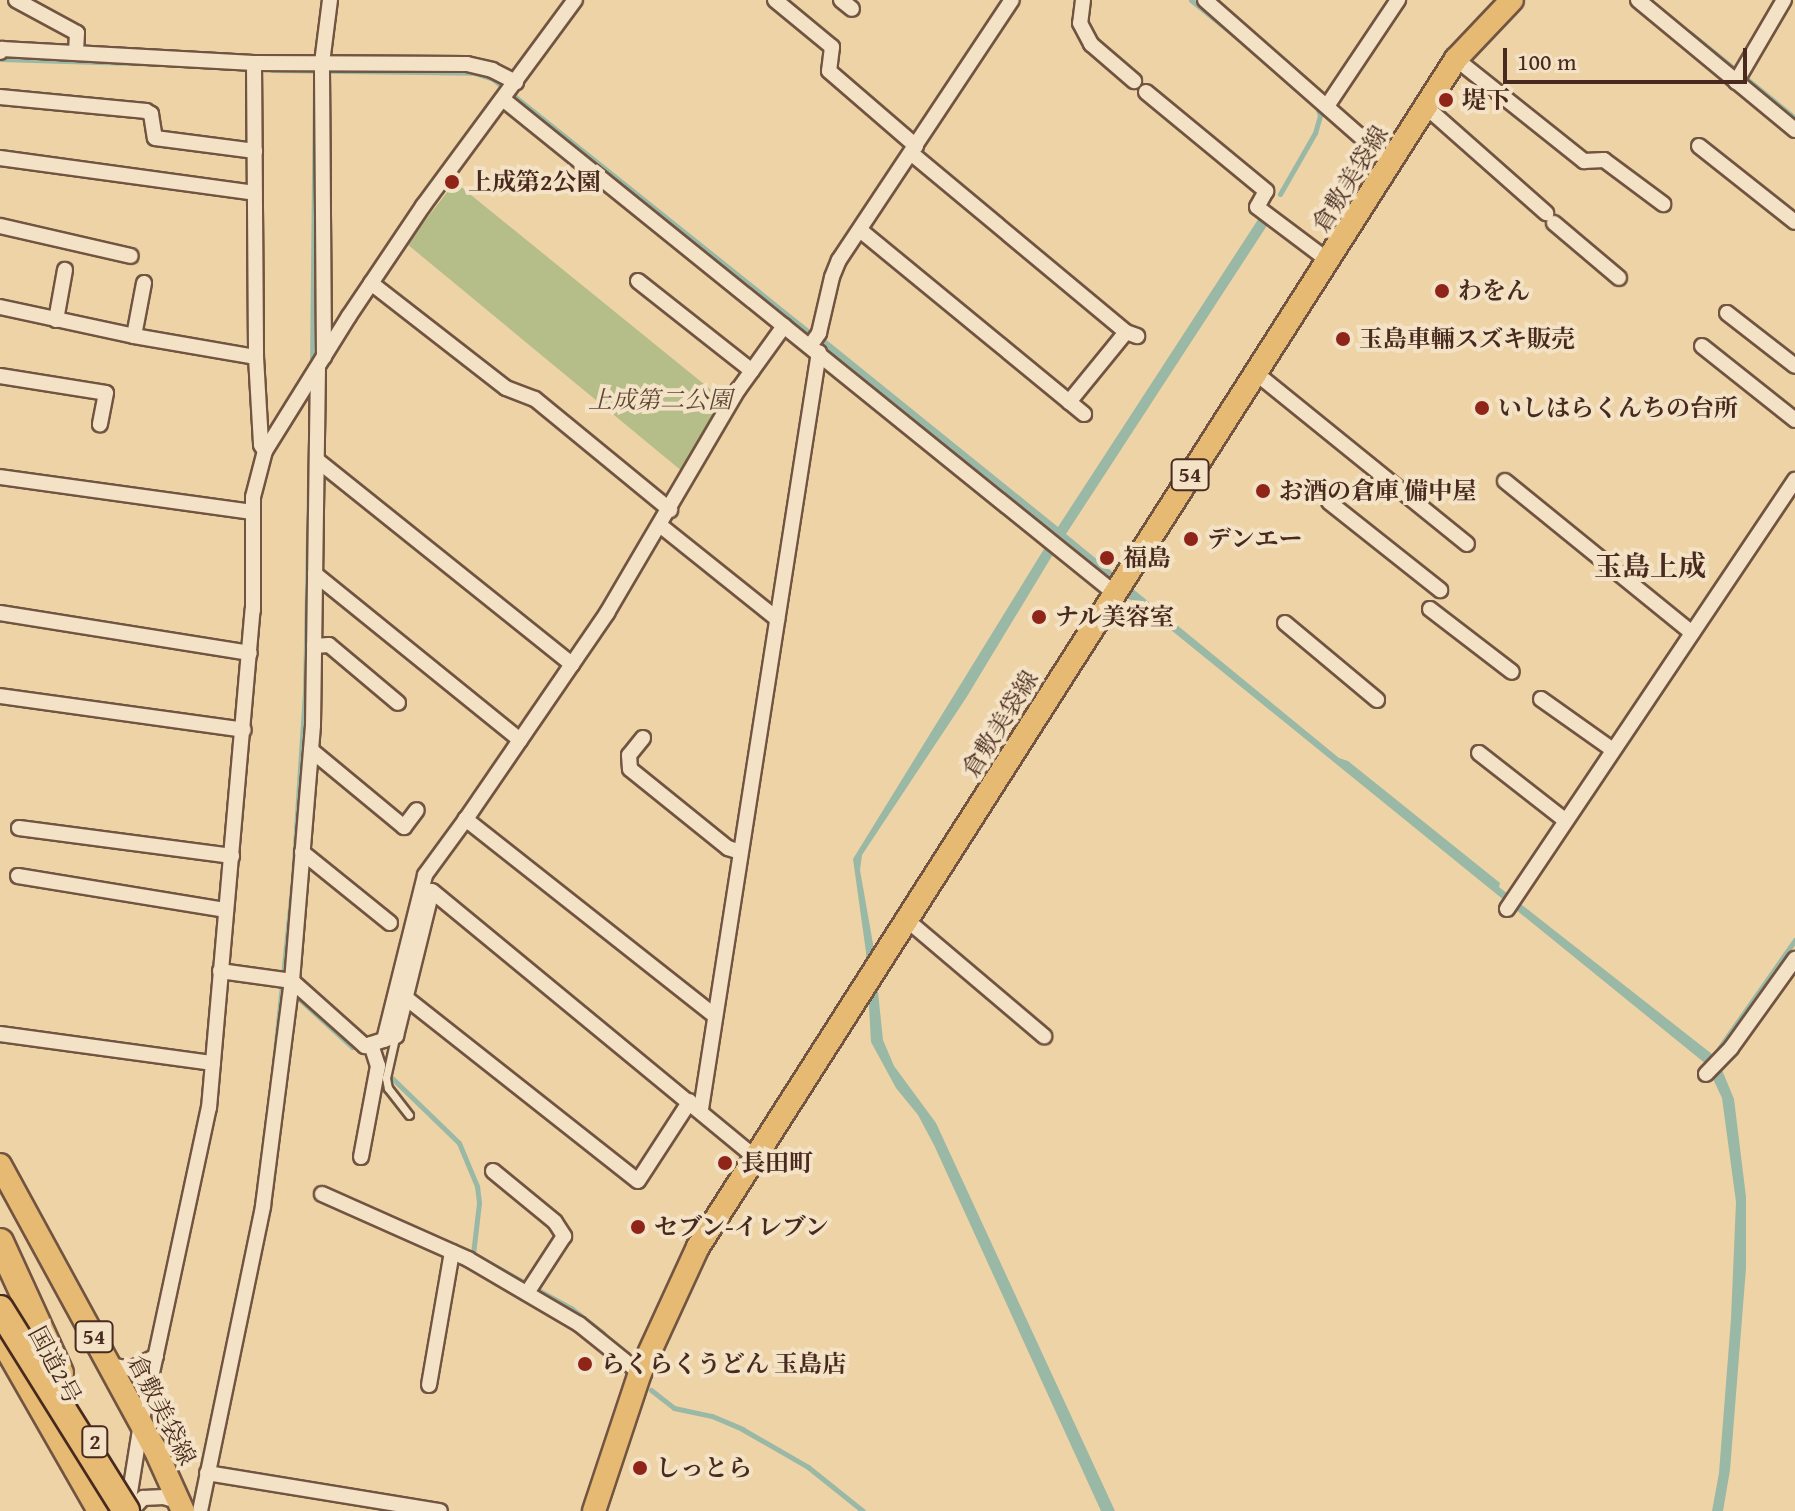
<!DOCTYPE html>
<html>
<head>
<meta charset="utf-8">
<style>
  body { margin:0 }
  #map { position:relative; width:1795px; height:1511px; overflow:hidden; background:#edd3a6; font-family:"Gentium Book Plus","Noto Serif JP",serif }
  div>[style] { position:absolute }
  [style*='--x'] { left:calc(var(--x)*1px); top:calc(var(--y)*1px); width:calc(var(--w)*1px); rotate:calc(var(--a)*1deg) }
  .green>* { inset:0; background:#b5bd89 }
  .water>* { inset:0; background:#99b8a5 }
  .stream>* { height:5px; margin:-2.5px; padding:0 2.5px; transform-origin:2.5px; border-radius:2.5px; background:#99b8a5 }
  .roads { filter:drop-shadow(2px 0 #715441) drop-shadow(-2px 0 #715441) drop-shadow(0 2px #715441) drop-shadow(0 -2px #715441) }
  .lane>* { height:7px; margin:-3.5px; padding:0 3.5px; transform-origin:3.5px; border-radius:3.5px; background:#f3e2c5 }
  .street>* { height:14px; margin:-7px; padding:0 7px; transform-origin:7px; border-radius:7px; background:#f3e2c5 }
  .primary>* { height:22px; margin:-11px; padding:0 11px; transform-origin:11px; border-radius:11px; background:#e6ba73 }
  .highway>* { height:26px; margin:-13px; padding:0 13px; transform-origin:13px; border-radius:13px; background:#e6ba73 }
  .bridges { filter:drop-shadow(2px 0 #482a1f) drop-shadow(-2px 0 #482a1f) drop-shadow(0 2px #482a1f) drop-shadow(0 -2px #482a1f) }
  .highway-bridge>* { height:26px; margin:-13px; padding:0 13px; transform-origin:13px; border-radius:13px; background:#e6ba73 }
  .dots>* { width:22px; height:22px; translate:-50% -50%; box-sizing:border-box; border:4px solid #f3e2c5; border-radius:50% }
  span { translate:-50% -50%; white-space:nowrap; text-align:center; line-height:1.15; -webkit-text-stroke:8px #f3e2c5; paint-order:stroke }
  .shield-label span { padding:2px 6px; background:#f3e2c5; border:2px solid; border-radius:6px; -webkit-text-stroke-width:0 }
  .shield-label { font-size:22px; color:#482a1f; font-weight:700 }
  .poi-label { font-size:24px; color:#482a1f; font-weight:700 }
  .left { translate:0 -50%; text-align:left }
  .street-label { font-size:24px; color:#482a1f }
  .park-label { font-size:24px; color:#5e4734; font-style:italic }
  .quarter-label { font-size:28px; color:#482a1f; font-weight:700 }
  .scale { position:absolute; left:1503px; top:48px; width:244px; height:36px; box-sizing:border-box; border:4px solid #482a1f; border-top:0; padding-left:10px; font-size:24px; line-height:28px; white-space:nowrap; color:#482a1f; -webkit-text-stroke:6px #f3e2c5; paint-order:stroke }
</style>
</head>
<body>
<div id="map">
  <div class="green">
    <i style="clip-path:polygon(455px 182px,726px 402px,683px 472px,407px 244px)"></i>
  </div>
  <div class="water">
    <i style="clip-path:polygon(1259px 218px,1268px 224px,1066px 534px,1339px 758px,1348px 761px,1500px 883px,1499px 887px,1717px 1058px,1734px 1099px,1746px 1197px,1746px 1268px,1730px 1470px,1723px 1511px,1712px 1511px,1719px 1473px,1731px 1319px,1736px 1202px,1722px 1098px,1706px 1064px,1139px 604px,1127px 598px,1105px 578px,1055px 551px,966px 698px,862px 855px,860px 870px,873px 944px,883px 1040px,894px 1066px,936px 1123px,1115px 1511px,1101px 1511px,934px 1145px,918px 1115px,896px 1088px,871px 1042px,866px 952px,853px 859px,1052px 536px,822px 348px,824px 338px,1058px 527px)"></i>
  </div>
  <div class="stream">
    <i style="--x:1191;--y:0;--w:63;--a:39.2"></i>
    <i style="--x:1690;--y:33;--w:135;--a:39"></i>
    <i style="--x:0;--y:59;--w:166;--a:1.7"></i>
    <i style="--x:272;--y:70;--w:203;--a:0.8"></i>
    <i style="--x:475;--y:73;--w:19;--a:18"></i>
    <i style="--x:493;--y:79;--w:428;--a:38.7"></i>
    <i style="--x:1280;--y:194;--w:70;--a:-60.2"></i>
    <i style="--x:1315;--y:133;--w:19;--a:-74"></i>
    <i style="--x:1320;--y:115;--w:14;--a:-111"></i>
    <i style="--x:312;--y:367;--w:295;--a:-89.4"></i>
    <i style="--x:296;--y:996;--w:76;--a:42.3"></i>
    <i style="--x:1713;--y:1057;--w:143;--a:-55"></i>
    <i style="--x:392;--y:1078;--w:93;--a:44.1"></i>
    <i style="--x:459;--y:1143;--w:47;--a:67.3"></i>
    <i style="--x:477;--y:1186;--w:17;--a:83"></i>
    <i style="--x:479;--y:1203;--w:51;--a:96.7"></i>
    <i style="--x:473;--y:1254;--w:112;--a:28.9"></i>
    <i style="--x:571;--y:1308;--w:41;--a:38"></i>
    <i style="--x:270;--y:1101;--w:225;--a:-84.1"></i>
    <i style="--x:293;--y:877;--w:185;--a:-86.3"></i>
    <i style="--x:305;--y:692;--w:211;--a:-88.9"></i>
    <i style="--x:651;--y:1390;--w:29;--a:38"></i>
    <i style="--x:674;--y:1408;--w:39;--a:12"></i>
    <i style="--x:712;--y:1416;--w:33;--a:23"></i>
    <i style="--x:742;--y:1429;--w:76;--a:29.9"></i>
    <i style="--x:808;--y:1467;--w:70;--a:38.7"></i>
  </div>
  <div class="roads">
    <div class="lane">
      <i style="--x:395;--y:1038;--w:41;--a:102.7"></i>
      <i style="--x:386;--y:1078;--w:10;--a:79"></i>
      <i style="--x:388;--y:1088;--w:34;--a:52"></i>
    </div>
    <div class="street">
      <i style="--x:16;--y:0;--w:69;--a:28.4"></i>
      <i style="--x:77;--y:33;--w:20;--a:93"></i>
      <i style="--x:775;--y:0;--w:74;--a:39.5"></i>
      <i style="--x:832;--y:47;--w:24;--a:97"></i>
      <i style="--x:829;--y:71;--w:115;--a:40.8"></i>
      <i style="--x:841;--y:0;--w:14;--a:39"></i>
      <i style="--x:1083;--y:0;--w:23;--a:97"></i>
      <i style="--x:1080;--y:23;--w:24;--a:62"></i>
      <i style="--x:1091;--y:44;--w:57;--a:40.7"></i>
      <i style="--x:1205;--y:0;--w:249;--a:41.3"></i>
      <i style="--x:1638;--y:0;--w:204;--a:39.6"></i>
      <i style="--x:0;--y:52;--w:4;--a:-56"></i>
      <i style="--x:2;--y:49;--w:252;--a:3.2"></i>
      <i style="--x:254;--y:63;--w:213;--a:0.3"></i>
      <i style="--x:467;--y:64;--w:26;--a:13"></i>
      <i style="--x:492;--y:70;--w:27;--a:27"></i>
      <i style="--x:1456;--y:59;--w:164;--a:38.6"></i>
      <i style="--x:1584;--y:161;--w:20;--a:-3"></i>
      <i style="--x:1604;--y:160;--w:74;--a:36.7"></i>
      <i style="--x:254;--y:63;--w:294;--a:89.6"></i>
      <i style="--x:256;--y:357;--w:88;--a:86.7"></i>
      <i style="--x:261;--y:445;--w:7;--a:56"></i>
      <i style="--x:1736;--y:82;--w:95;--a:-59.7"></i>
      <i style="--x:1146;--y:92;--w:156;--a:39.5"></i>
      <i style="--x:1266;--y:191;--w:18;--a:119"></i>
      <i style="--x:1257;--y:207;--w:90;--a:36.9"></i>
      <i style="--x:0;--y:97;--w:147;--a:5.5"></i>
      <i style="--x:146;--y:111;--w:6;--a:31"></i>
      <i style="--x:151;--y:114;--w:24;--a:81"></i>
      <i style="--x:155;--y:138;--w:101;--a:7.4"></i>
      <i style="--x:504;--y:100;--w:783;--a:38.93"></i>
      <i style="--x:1327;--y:106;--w:128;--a:-56.2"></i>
      <i style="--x:1425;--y:106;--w:162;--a:41.5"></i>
      <i style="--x:1699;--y:146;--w:122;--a:38.4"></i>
      <i style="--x:911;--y:153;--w:280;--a:39.8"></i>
      <i style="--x:0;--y:158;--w:257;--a:7.8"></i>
      <i style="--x:1554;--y:223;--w:85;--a:40.2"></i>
      <i style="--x:0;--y:226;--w:134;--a:12.9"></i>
      <i style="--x:860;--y:230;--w:290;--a:39.4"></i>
      <i style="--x:638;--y:281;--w:145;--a:38.3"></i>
      <i style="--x:144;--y:283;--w:54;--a:100.7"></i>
      <i style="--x:134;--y:336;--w:124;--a:9.8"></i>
      <i style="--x:371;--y:283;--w:171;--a:37.9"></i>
      <i style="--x:506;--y:388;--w:31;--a:21"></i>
      <i style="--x:535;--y:399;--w:175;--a:39.4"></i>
      <i style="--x:0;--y:307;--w:137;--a:12.2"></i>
      <i style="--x:1727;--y:313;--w:86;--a:37.9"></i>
      <i style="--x:56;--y:320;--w:51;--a:-79.8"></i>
      <i style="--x:810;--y:346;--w:16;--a:-55"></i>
      <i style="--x:819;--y:333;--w:57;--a:-76.9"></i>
      <i style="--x:832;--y:277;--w:18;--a:-68"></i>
      <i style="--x:839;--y:260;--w:312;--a:-56.4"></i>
      <i style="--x:1702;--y:346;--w:119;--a:38.5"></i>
      <i style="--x:324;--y:357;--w:294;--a:-90.4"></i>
      <i style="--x:322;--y:63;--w:64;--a:-82.8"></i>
      <i style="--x:1257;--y:374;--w:270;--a:39"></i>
      <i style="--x:0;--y:376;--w:107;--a:9.1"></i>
      <i style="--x:106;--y:393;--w:32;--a:101"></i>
      <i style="--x:1069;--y:402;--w:90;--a:-50.8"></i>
      <i style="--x:1126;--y:332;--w:12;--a:20"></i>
      <i style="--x:317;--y:460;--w:327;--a:38.7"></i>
      <i style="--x:0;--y:477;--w:255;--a:7.9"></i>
      <i style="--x:1505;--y:481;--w:241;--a:39.1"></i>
      <i style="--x:1329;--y:502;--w:142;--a:38.4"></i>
      <i style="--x:661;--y:526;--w:149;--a:38.7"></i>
      <i style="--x:315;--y:574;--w:264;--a:39"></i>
      <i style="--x:1430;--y:609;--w:103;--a:37.5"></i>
      <i style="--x:0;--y:613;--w:253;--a:9.1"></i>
      <i style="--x:1285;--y:623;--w:120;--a:39.9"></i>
      <i style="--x:314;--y:646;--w:15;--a:-4"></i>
      <i style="--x:329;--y:645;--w:90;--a:40"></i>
      <i style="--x:0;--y:696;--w:246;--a:7.9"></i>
      <i style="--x:1541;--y:699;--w:88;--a:35.3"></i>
      <i style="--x:643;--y:738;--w:22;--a:129"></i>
      <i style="--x:629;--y:755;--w:14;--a:86"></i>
      <i style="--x:630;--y:769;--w:126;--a:38.9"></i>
      <i style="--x:728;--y:848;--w:13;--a:18"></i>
      <i style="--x:311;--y:750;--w:121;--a:39.6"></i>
      <i style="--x:404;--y:827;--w:21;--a:-53"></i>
      <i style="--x:1479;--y:753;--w:110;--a:38"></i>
      <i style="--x:19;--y:828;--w:215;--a:7.5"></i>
      <i style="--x:302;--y:852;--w:113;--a:38.9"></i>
      <i style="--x:18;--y:876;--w:211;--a:9.3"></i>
      <i style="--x:1507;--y:909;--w:517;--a:-56.13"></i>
      <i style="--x:907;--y:920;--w:180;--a:40.3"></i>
      <i style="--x:220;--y:971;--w:73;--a:7.9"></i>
      <i style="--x:292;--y:981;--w:98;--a:41.7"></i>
      <i style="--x:365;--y:1046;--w:33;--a:-18"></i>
      <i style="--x:396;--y:1036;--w:149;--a:-76.1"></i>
      <i style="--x:432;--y:891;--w:418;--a:39.5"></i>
      <i style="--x:406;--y:998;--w:295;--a:38.3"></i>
      <i style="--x:638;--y:1181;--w:95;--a:-57"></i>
      <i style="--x:715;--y:1016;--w:318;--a:-141.7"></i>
      <i style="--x:466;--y:819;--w:250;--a:-55.6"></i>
      <i style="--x:607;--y:613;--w:259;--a:-59.6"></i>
      <i style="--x:738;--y:390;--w:79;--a:-54.3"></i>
      <i style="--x:0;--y:1034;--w:215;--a:7.8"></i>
      <i style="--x:384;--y:1040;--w:170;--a:-76"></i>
      <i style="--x:425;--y:875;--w:69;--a:-53.8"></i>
      <i style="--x:1706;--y:1074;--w:36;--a:-46"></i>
      <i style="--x:1731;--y:1048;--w:110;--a:-54.3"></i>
      <i style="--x:701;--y:1109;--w:766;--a:-81.14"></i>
      <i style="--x:361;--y:1157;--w:93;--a:-79.4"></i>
      <i style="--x:378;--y:1066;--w:23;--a:-108"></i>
      <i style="--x:493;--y:1171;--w:80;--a:39.4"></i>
      <i style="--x:555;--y:1222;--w:17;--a:57"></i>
      <i style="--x:564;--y:1236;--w:68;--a:123"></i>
      <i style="--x:322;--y:1194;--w:160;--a:24"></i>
      <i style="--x:468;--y:1259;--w:129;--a:30.4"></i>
      <i style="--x:579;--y:1324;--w:78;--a:38.8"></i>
      <i style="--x:109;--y:1365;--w:22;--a:10"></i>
      <i style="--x:131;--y:1369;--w:28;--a:-27"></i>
      <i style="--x:429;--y:1385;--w:135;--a:-80.2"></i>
      <i style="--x:207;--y:1473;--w:236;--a:9.3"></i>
      <i style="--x:127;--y:1511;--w:88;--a:-80.9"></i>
      <i style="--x:141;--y:1424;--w:323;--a:-77.9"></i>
      <i style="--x:209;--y:1108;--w:500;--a:-85"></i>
      <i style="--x:253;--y:610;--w:113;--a:-90"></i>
      <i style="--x:253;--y:497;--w:48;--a:-75.4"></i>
      <i style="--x:265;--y:451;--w:159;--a:-58.1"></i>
      <i style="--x:349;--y:316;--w:133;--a:-56.1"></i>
      <i style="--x:423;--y:206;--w:256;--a:-53.6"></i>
      <i style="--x:131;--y:1511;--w:18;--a:-47"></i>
      <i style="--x:143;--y:1498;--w:21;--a:-3"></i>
      <i style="--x:164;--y:1497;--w:16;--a:18"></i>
      <i style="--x:200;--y:1511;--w:311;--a:-78.3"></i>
      <i style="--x:263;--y:1206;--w:227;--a:-82.7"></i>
      <i style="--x:292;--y:981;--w:257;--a:-85.3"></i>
      <i style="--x:313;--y:725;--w:356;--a:-89.2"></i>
    </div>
    <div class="primary">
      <i style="--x:0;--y:1165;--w:324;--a:61.4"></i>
      <i style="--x:155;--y:1449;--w:68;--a:65.7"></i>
      <i style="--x:0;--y:1338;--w:199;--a:60.2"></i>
      <i style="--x:594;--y:1511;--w:145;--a:-71.6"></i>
      <i style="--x:640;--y:1373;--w:139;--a:-65.3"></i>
      <i style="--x:698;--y:1247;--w:1409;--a:-57.46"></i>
      <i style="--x:1456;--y:59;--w:81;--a:-46.5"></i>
    </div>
    <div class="highway">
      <i style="--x:0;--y:1242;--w:144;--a:65.4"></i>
    </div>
  </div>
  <div class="bridges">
    <div class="highway-bridge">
      <i style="--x:0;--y:1309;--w:238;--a:58"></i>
    </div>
  </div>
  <div class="dots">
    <i style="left:1446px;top:100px;background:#8f2418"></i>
    <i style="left:452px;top:182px;background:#8f2418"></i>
    <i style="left:1442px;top:291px;background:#8f2418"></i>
    <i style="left:1343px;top:339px;background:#8f2418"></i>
    <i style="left:1482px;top:408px;background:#8f2418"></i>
    <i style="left:1263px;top:491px;background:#8f2418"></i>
    <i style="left:1191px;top:539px;background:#8f2418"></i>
    <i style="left:1107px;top:558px;background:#8f2418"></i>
    <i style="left:1039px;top:617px;background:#8f2418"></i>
    <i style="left:725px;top:1163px;background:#8f2418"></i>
    <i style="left:638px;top:1227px;background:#8f2418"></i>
    <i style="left:585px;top:1364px;background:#8f2418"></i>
    <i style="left:640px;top:1468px;background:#8f2418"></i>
  </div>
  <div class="shield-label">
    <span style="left:1190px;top:475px">54</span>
    <span style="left:94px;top:1337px">54</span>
    <span style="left:95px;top:1442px">2</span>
  </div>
  <div class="poi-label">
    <span class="left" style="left:1462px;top:100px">堤下</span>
    <span class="left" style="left:468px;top:182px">上成第2公園</span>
    <span class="left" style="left:1458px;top:291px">わをん</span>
    <span class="left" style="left:1359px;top:339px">玉島車輛スズキ販売</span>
    <span class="left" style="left:1498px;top:408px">いしはらくんちの台所</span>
    <span class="left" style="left:1279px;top:491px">お酒の倉庫 備中屋</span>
    <span class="left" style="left:1207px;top:539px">デンエー</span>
    <span class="left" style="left:1123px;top:558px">福島</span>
    <span class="left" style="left:1055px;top:617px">ナル美容室</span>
    <span class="left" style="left:741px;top:1163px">長田町</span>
    <span class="left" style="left:654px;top:1227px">セブン-イレブン</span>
    <span class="left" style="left:601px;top:1364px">らくらくうどん 玉島店</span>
    <span class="left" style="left:656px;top:1468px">しっとら</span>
  </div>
  <div class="street-label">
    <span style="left:1350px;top:179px;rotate:-58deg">倉敷美袋線</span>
    <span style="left:1000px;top:724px;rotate:-58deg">倉敷美袋線</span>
    <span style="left:55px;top:1365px;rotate:62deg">国道2号</span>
    <span style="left:162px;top:1410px;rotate:63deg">倉敷美袋線</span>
  </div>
  <div class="park-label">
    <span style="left:660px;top:400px">上成第二公園</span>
  </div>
  <div class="quarter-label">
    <span style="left:1650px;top:566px">玉島上成</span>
  </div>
  <div class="scale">100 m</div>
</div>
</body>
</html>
